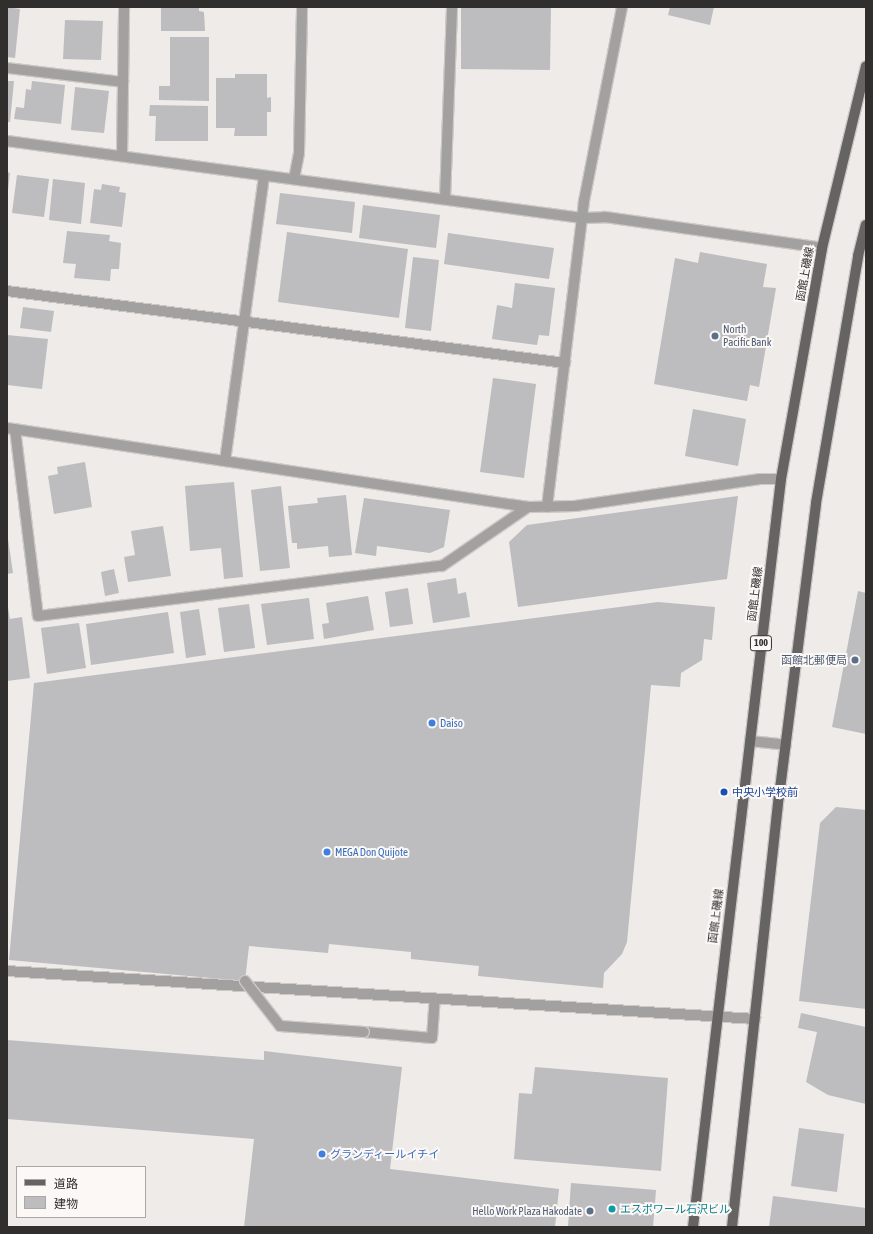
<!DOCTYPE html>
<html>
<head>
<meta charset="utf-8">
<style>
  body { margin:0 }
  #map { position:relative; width:873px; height:1234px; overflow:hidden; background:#eeebe8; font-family:"Asap Condensed","Noto Sans JP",sans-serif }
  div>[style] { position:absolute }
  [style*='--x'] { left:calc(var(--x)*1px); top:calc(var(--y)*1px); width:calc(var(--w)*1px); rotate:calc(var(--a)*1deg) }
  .building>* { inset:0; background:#bdbcbf }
  .roads { filter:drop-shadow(1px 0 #ccc9c7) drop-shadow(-1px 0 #ccc9c7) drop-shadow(0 1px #ccc9c7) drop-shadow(0 -1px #ccc9c7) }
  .minor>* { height:10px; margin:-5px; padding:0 5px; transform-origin:5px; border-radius:5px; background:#a2a1a0 }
  .major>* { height:10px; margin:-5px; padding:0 5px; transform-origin:5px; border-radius:5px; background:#666462 }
  .bridges { filter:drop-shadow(1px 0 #ccc9c7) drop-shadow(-1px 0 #ccc9c7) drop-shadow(0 1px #ccc9c7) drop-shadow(0 -1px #ccc9c7) }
  .minor-bridge>* { height:10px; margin:-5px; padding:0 5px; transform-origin:5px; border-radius:5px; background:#a2a1a0 }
  .dots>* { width:11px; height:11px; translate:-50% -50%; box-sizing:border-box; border:2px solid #fbf8f6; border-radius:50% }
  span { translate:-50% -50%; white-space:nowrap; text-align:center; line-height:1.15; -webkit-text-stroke:4px #fbf8f6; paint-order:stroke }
  .shield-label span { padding:1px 3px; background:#fbf8f6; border:1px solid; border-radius:3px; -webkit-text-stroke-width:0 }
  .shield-label { font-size:10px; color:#302f2e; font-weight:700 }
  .street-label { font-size:11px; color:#302f2e }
  .service-label { font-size:11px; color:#4e5e75 }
  .left { translate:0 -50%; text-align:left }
  .right { translate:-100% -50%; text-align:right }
  .shop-label { font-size:11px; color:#366cbe }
  .transit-label { font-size:11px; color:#164399 }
  .culture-label { font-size:11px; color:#0d838f }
  .frame { position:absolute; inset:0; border:8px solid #302f2e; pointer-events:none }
  .legend { position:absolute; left:16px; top:1166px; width:130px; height:52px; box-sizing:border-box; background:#fbf8f6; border:1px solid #aaa8a6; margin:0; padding:5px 7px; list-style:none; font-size:12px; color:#302f2e }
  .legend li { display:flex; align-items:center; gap:8px; height:20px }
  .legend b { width:20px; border:1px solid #aaa8a6 }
</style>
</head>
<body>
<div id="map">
  <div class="building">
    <i style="clip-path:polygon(7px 7px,20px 9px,15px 58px,7px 57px)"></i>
    <i style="clip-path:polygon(161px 7px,199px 7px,199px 11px,204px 12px,205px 31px,161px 31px)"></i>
    <i style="clip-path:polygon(461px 7px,551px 7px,550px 70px,461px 69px)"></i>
    <i style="clip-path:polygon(670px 7px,714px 7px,710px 25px,668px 15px)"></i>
    <i style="clip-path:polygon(65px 20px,103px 21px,101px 60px,63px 59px)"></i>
    <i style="clip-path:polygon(170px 37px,209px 37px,209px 101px,159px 100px,159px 86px,170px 86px)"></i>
    <i style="clip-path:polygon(235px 74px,267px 74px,267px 98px,271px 97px,271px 112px,267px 112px,267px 136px,234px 136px,235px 128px,216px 128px,216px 78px,235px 78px)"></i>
    <i style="clip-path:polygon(7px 81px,14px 81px,10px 122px,7px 122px)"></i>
    <i style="clip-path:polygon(32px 81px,65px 85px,61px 124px,14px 119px,16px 107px,24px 108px,26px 89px,31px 90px)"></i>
    <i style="clip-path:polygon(75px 87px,109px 91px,104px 133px,71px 130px)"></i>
    <i style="clip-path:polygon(150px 105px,208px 106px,208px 141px,155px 141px,156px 116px,149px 116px)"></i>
    <i style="clip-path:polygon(7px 172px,10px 173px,8px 190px,7px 190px)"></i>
    <i style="clip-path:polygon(17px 175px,49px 179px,44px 217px,12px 213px)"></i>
    <i style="clip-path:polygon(53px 179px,85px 183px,81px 224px,49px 220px)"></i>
    <i style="clip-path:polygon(102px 184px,120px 187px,119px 192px,126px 193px,122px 227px,90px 223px,94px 189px,101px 190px)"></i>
    <i style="clip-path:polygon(280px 193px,355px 202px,352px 233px,276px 224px)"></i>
    <i style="clip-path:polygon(363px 205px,440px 215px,436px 248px,359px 238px)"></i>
    <i style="clip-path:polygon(67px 231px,110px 235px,109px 241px,121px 243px,119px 269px,111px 269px,110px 281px,74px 278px,76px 264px,63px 263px)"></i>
    <i style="clip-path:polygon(287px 232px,408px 249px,399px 318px,278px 302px)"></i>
    <i style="clip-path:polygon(448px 233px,554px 248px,549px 279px,444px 264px)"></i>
    <i style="clip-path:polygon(700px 252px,767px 264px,763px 287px,776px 288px,759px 387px,750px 385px,747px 401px,654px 384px,675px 258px,698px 263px)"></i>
    <i style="clip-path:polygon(413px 257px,439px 260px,431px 331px,405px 328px)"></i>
    <i style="clip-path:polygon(515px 283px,555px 288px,549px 336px,539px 335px,537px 345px,492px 339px,497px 305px,512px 308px)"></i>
    <i style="clip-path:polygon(23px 307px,54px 311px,51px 332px,20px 328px)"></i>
    <i style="clip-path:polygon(7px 335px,48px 339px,42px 389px,7px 385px)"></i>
    <i style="clip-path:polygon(493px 378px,536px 384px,524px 478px,480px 472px)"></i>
    <i style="clip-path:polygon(693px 409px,746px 419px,738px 466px,685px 456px)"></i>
    <i style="clip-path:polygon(85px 462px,92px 507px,54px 514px,48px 476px,58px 474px,57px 467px)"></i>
    <i style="clip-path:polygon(234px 482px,243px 577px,224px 579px,221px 548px,190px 551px,185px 486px)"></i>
    <i style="clip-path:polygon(281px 486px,290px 568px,260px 571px,251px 490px)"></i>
    <i style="clip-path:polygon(346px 495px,352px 555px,329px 557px,328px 546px,297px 549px,297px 543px,292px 543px,288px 506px,318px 503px,317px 498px)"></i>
    <i style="clip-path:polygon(738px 496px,727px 579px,518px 607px,509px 542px,527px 525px)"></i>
    <i style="clip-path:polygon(364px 498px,450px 510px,444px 547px,430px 553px,377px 546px,376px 556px,355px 553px)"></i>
    <i style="clip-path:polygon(163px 526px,171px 576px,128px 582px,124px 557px,135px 555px,131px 531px)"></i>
    <i style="clip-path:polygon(7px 532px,13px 573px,7px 574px)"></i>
    <i style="clip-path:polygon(114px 569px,119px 593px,105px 596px,101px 572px)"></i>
    <i style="clip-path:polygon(456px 578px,458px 594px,466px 592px,470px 617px,433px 623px,427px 583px)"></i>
    <i style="clip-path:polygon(408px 588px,413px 624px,390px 627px,385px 592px)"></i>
    <i style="clip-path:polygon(858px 591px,866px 593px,866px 734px,832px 727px)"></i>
    <i style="clip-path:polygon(368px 596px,374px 630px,324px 639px,322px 624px,329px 623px,326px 603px)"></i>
    <i style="clip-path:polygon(309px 598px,314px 639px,267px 645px,261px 604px)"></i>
    <i style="clip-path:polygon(7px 601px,10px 619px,22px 617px,30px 678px,7px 681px)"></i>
    <i style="clip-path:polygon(658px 602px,715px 607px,712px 640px,704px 639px,702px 660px,681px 673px,680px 687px,651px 685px,627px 942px,622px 954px,604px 973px,603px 988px,478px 976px,479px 966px,411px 959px,411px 952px,329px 944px,328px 953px,249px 946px,245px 981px,9px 960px,34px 683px)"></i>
    <i style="clip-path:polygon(249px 604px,255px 648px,224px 652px,218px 608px)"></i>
    <i style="clip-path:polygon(199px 609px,206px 655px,186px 658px,180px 612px)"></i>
    <i style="clip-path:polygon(168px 612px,174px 653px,91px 665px,86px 624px)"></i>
    <i style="clip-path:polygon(79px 623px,86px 668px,47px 674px,41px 628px)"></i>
    <i style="clip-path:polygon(836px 807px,866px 810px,866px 1009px,799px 1001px,820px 823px)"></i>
    <i style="clip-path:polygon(801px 1013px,866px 1027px,866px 1104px,828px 1095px,806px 1082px,817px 1032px,798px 1028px)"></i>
    <i style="clip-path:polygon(7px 1040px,264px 1060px,264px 1051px,402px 1067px,390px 1169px,559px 1189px,555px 1227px,244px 1227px,254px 1139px,7px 1119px)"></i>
    <i style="clip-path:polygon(535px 1067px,668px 1078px,661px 1171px,514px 1159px,519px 1093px,532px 1094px)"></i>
    <i style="clip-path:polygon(799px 1128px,844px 1134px,837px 1192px,791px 1186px)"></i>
    <i style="clip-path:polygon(571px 1183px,656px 1190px,653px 1227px,568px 1227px)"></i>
    <i style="clip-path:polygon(773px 1196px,866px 1208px,866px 1227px,769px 1227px)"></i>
  </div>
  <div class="roads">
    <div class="minor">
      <i style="--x:7;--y:68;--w:117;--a:6.9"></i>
      <i style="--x:7;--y:141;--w:580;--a:7.63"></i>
      <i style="--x:582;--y:218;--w:23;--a:-2"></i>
      <i style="--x:605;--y:217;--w:219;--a:8.1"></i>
      <i style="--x:122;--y:156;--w:149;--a:-89.2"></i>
      <i style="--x:294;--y:179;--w:26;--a:-79"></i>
      <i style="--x:299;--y:153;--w:146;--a:-88.8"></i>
      <i style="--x:445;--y:199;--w:192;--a:-87.9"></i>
      <i style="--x:7;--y:291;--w:563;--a:7.35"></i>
      <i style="--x:7;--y:428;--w:527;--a:8.62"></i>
      <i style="--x:528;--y:507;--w:47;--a:-1.2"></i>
      <i style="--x:575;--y:506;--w:187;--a:-8.3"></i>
      <i style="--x:760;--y:479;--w:21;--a:0"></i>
      <i style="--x:15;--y:429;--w:188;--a:83"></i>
      <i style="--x:38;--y:616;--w:407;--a:-7.1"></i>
      <i style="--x:442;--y:566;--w:104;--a:-34.5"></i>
      <i style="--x:225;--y:461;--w:287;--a:-82.2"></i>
      <i style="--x:547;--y:507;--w:308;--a:-83.1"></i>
      <i style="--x:584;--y:201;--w:198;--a:-78.9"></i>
      <i style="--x:750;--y:741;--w:36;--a:6"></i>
      <i style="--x:7;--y:971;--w:750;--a:3.67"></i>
      <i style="--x:364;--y:1032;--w:68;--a:5"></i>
      <i style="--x:432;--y:1038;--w:39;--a:-86"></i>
    </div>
    <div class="major">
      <i style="--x:693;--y:1227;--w:753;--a:-83.29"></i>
      <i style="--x:781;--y:479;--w:235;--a:-79.9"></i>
      <i style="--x:822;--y:248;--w:187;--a:-76.4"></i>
      <i style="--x:732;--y:1227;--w:433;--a:-83.8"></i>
      <i style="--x:779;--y:797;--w:296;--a:-82.8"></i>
      <i style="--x:816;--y:503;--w:251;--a:-80.3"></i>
      <i style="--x:858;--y:256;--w:32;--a:-76"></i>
    </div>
  </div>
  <div class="bridges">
    <div class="minor-bridge">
      <i style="--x:245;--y:981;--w:57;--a:52.1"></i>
      <i style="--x:280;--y:1026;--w:84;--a:4.1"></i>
    </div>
  </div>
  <div class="dots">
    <i style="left:715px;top:336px;background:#5c6f8a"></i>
    <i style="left:855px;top:660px;background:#5c6f8a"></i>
    <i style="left:432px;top:723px;background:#3f7fe0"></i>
    <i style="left:724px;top:792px;background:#1a4fb4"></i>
    <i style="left:327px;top:852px;background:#3f7fe0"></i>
    <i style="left:322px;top:1154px;background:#3f7fe0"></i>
    <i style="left:612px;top:1209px;background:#0f9aa8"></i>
    <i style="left:590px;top:1211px;background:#5c6f8a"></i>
  </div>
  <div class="shield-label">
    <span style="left:761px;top:643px">100</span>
  </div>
  <div class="street-label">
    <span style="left:805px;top:274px;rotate:-80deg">函館上磯線</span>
    <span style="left:755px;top:594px;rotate:-83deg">函館上磯線</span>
    <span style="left:716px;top:916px;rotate:-83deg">函館上磯線</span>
  </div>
  <div class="service-label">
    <span class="left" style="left:723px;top:336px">North<br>Pacific Bank</span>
    <span class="right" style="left:847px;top:660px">函館北郵便局</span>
    <span class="right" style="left:582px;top:1211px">Hello Work Plaza Hakodate</span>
  </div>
  <div class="shop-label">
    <span class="left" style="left:440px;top:723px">Daiso</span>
    <span class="left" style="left:335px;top:852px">MEGA Don Quijote</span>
    <span class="left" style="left:330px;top:1154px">グランディールイチイ</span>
  </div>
  <div class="transit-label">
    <span class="left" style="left:732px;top:792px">中央小学校前</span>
  </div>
  <div class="culture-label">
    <span class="left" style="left:620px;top:1209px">エスポワール石沢ビル</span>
  </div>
  <div class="frame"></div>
  <ul class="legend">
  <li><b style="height:5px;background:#666462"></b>道路</li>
  <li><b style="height:11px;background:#bdbcbf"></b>建物</li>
  </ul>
</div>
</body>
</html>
